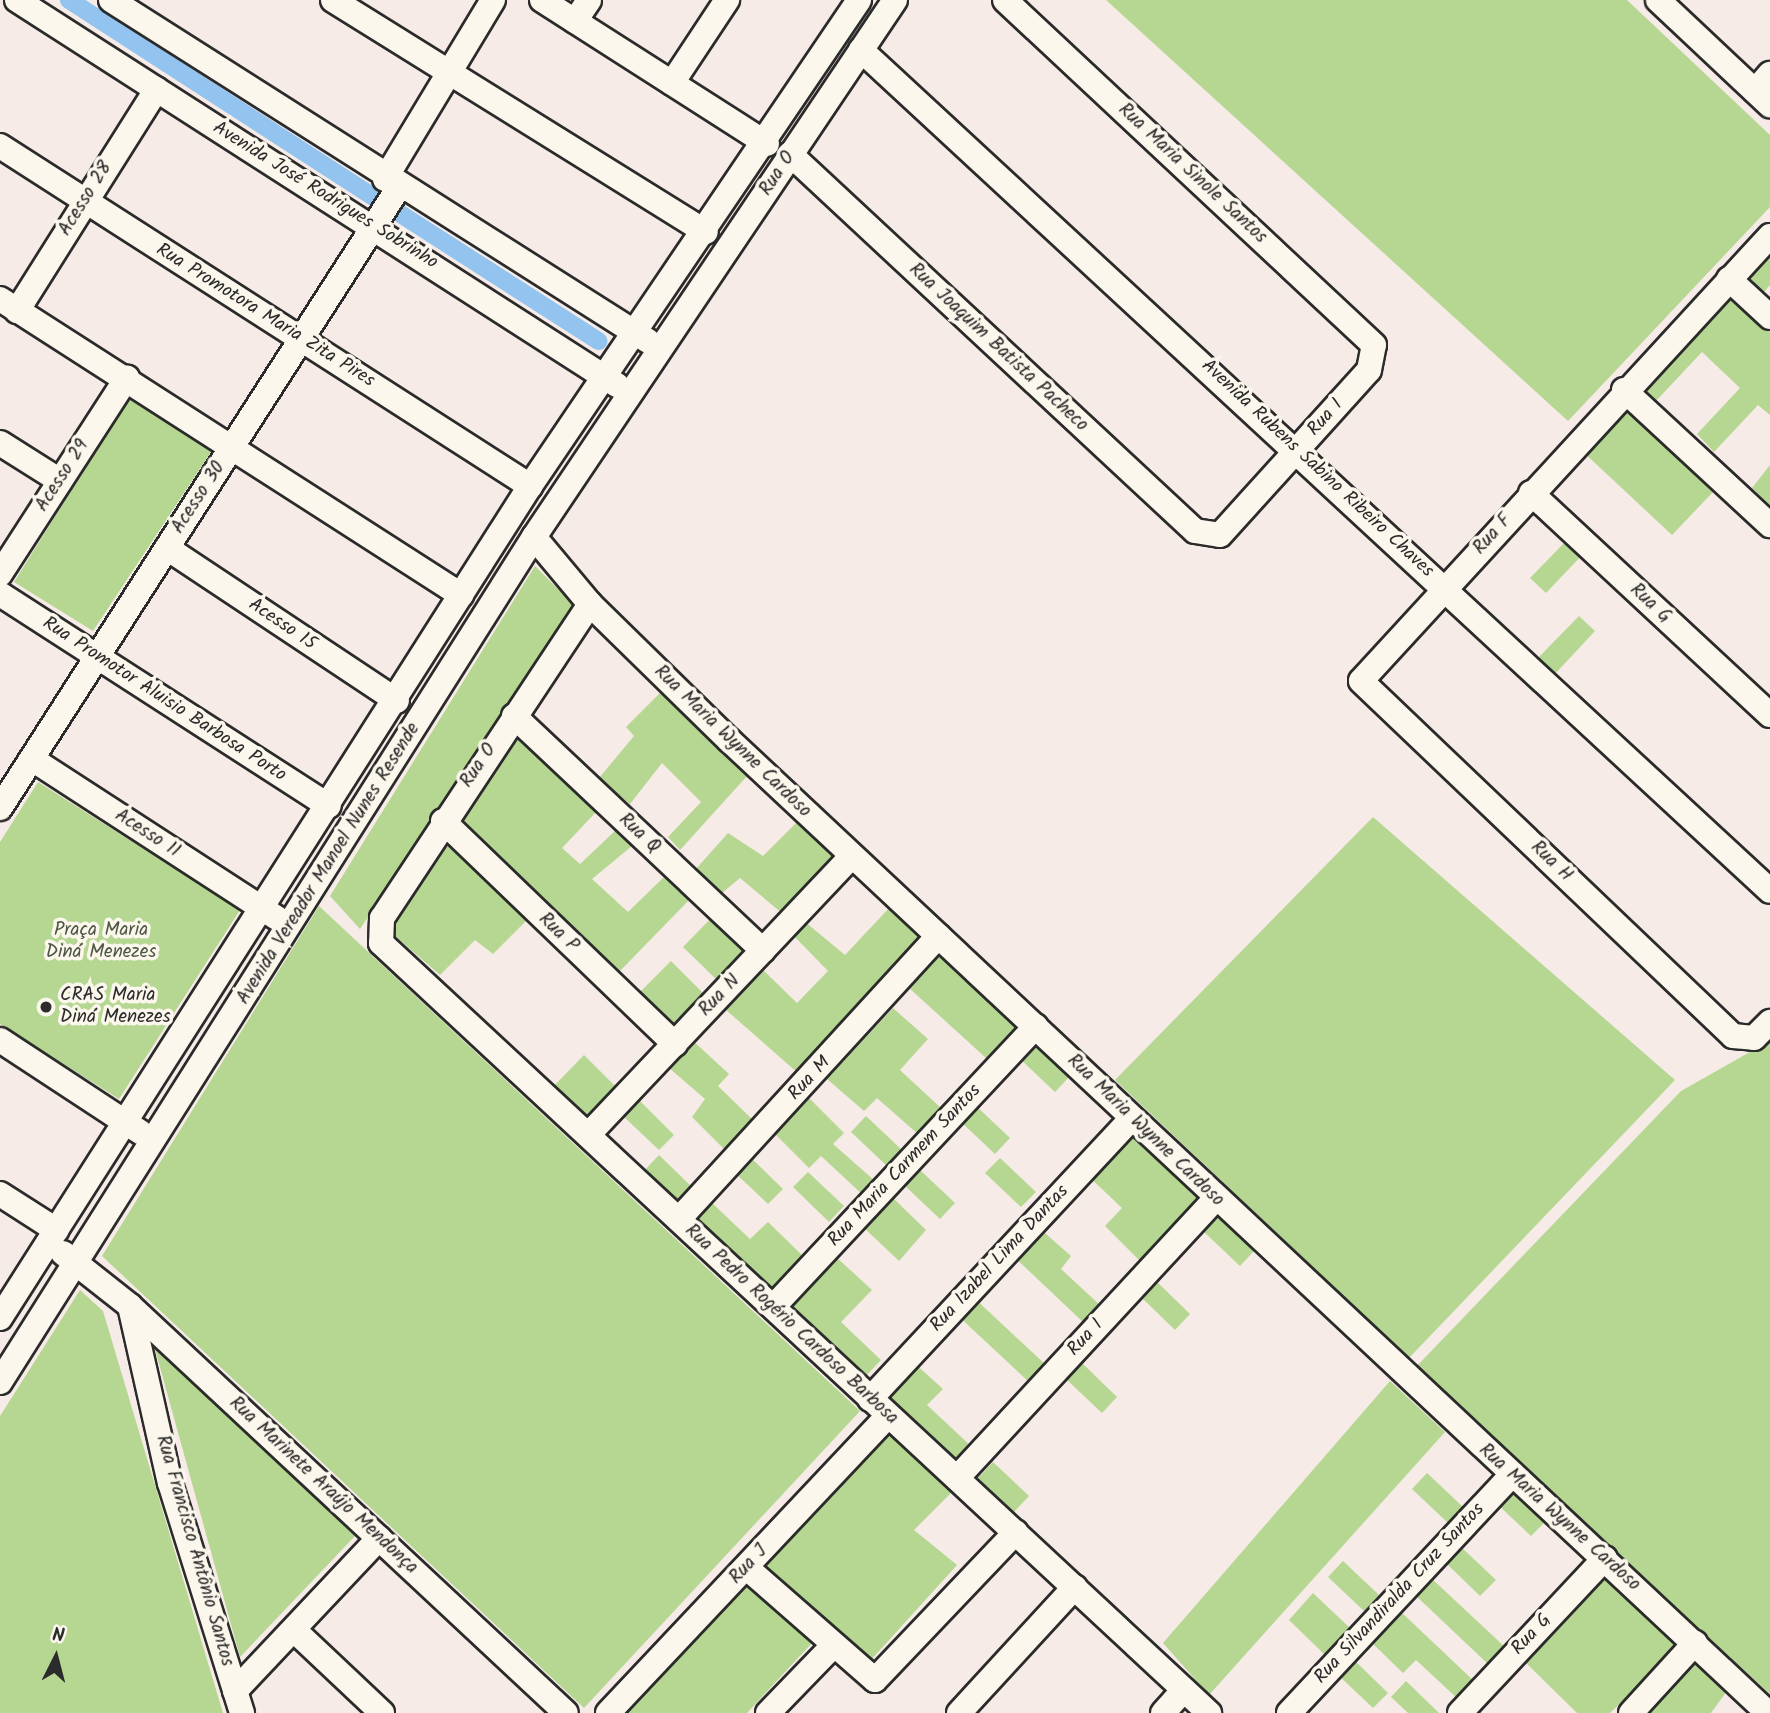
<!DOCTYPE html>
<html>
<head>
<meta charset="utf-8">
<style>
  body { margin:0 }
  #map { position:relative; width:1770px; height:1713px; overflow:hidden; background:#f7ebe8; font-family:Kalam,sans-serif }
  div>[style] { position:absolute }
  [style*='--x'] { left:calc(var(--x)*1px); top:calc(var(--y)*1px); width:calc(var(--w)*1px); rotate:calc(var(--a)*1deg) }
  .green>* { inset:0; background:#b5d791 }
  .canal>* { height:18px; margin:-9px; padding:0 9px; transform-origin:9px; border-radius:9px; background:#93c4ef }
  .roads { filter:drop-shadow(2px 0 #2b2b2b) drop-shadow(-2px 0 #2b2b2b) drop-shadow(0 2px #2b2b2b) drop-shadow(0 -2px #2b2b2b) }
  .minor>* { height:24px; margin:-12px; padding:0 12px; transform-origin:12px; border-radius:12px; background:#fbf7ec }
  .dots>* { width:19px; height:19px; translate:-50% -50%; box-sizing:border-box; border:4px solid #fbf7ec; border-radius:50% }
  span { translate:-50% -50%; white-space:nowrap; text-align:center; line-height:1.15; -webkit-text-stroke:7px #fbf7ec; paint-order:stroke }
  .street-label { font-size:19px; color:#2b2b2b }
  .park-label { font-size:19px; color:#4e5644 }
  .poi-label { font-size:19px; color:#2b2b2b }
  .left { translate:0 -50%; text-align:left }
  .north { position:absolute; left:21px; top:1622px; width:70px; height:70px; -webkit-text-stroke:5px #fbf7ec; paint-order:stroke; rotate:6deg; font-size:19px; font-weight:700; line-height:28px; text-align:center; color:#2b2b2b }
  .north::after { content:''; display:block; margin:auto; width:24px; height:32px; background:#2b2b2b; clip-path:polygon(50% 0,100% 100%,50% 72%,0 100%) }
</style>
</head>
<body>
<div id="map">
  <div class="green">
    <i style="clip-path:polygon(1106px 0,1627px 0,1770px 135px,1770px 207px,1568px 421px)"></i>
    <i style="clip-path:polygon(1770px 249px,1770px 285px,1763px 293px,1745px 276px)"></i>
    <i style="clip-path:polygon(1726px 290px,1770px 331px,1770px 415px,1758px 405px,1714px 452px,1697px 434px,1740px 388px,1702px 352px,1654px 403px,1636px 386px)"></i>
    <i style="clip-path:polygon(131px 395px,215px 446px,93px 631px,14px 582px)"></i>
    <i style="clip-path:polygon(1624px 405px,1715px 490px,1672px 535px,1580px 449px)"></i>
    <i style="clip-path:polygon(1770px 465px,1770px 505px,1752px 488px)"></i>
    <i style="clip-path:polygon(1569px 538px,1584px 553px,1546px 593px,1530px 578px)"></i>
    <i style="clip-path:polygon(535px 566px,574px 605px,360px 929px,330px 896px)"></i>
    <i style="clip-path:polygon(1579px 616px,1595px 631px,1553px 676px,1536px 660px)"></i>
    <i style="clip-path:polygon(661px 692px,748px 775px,680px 850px,668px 837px,701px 802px,662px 763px,630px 804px,599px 778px,634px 736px,626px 727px)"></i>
    <i style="clip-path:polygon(515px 730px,597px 811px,562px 848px,580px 864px,616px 830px,632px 846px,592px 879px,628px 912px,666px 875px,692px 897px,620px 971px,455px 818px)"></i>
    <i style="clip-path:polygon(38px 782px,240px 910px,119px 1099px,0 1024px,0 842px)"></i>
    <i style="clip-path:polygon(1373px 817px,1675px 1080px,1409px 1358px,1115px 1080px)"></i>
    <i style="clip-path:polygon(798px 821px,834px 856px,783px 914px,740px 878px,722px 893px,695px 870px,728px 833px,763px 856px)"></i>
    <i style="clip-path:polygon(443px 835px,529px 918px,493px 954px,475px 940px,440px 975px,386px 928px)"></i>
    <i style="clip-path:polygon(319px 906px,860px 1411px,584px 1708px,102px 1256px)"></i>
    <i style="clip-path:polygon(891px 906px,926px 940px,799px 1074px,725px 1009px,762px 969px,797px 1003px,828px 971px,791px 933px,804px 921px,845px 955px)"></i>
    <i style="clip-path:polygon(718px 911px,754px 947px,719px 982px,683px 947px)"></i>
    <i style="clip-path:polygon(943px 952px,1021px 1025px,986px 1058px,908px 987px)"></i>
    <i style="clip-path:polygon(671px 961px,707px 997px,672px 1032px,636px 996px)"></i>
    <i style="clip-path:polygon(893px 1008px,928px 1039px,900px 1070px,942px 1109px,919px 1135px,877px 1098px,864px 1111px,827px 1079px)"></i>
    <i style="clip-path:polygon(1770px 1034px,1770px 1694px,1415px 1368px,1681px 1091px,1757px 1048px)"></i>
    <i style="clip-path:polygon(691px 1039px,729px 1074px,718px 1086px,756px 1123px,728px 1153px,692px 1117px,705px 1099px,668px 1067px)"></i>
    <i style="clip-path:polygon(1034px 1042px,1070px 1076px,1055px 1092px,1019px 1058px)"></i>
    <i style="clip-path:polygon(584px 1055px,620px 1091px,585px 1126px,549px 1091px)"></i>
    <i style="clip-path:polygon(808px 1097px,844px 1133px,833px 1144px,875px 1181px,863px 1195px,821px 1156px,809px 1168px,773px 1132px)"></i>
    <i style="clip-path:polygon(639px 1100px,674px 1135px,659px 1150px,623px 1116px)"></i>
    <i style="clip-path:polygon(974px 1104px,1010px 1138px,995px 1154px,959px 1120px)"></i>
    <i style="clip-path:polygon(866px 1116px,902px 1150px,887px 1166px,851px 1132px)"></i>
    <i style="clip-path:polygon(1128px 1129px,1203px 1200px,1143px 1264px,1105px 1226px,1122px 1208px,1085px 1173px)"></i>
    <i style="clip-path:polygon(747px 1154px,783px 1189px,768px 1204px,732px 1170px)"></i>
    <i style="clip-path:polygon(659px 1155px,695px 1190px,680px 1205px,644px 1171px)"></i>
    <i style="clip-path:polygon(1000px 1158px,1036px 1192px,1021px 1207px,985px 1173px)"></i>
    <i style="clip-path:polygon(919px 1169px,955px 1203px,940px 1219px,904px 1185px)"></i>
    <i style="clip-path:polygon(808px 1172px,844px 1206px,829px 1222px,793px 1187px)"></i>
    <i style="clip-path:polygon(890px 1195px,926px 1230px,899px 1261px,862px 1226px)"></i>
    <i style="clip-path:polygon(712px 1203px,750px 1239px,768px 1222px,804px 1257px,769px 1292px,695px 1220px)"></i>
    <i style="clip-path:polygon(1220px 1216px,1255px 1250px,1240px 1266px,1204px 1232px)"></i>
    <i style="clip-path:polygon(1037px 1226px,1071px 1256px,1061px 1269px,1101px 1306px,1084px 1323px,1009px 1252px)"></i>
    <i style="clip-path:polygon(835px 1256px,872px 1290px,841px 1322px,881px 1360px,865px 1377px,789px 1306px)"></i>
    <i style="clip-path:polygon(1154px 1279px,1190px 1314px,1175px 1330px,1139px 1295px)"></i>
    <i style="clip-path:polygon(80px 1290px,103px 1311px,223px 1713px,0 1713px,0 1416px)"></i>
    <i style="clip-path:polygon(971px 1295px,1047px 1366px,1030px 1383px,955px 1313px)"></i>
    <i style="clip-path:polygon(153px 1342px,355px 1536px,240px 1657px)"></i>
    <i style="clip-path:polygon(912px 1361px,943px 1389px,927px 1405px,973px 1448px,957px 1465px,881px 1394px)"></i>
    <i style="clip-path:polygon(1082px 1363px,1117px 1397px,1102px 1413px,1066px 1379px)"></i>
    <i style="clip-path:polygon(1390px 1381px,1445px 1432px,1209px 1695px,1163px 1643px)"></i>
    <i style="clip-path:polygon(891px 1432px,952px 1492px,914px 1530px,957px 1565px,871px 1660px,761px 1564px)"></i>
    <i style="clip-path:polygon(993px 1462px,1029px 1496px,1014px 1512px,978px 1478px)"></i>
    <i style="clip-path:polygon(1427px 1473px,1463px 1507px,1448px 1523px,1412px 1489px)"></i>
    <i style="clip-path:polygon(1510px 1487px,1546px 1521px,1531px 1536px,1495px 1502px)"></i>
    <i style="clip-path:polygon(1460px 1546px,1496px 1580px,1480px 1596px,1445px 1562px)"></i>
    <i style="clip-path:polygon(1343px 1561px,1379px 1595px,1364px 1611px,1328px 1577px)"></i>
    <i style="clip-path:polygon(1604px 1576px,1679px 1647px,1610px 1713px,1577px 1713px,1523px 1660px)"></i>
    <i style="clip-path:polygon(1430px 1577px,1506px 1648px,1489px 1665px,1414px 1594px)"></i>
    <i style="clip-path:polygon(748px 1579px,813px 1642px,747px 1713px,614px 1713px)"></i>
    <i style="clip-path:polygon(1313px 1593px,1350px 1628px,1325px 1655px,1289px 1620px)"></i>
    <i style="clip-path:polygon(1400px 1611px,1475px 1682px,1458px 1699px,1416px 1660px,1403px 1673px,1370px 1641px)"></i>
    <i style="clip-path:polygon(1352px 1658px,1388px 1693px,1373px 1708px,1337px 1674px)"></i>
    <i style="clip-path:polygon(1694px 1658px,1727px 1691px,1711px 1713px,1645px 1713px)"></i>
    <i style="clip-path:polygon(1406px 1681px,1439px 1713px,1408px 1713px,1391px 1697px)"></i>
  </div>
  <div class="canal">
    <i style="--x:69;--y:0;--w:364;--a:32.9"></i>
    <i style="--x:399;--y:213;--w:237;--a:32.7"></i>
  </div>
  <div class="roads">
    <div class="minor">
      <i style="--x:17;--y:0;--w:713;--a:32.69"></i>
      <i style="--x:111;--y:0;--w:636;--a:32.42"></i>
      <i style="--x:333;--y:0;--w:439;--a:31.9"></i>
      <i style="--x:542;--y:0;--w:267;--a:32.6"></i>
      <i style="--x:1658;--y:0;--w:154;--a:43.2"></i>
      <i style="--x:575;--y:21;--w:25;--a:-56"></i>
      <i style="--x:861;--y:50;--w:1238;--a:42.77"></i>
      <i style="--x:672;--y:83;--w:100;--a:-56.5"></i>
      <i style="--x:1755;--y:91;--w:23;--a:-49"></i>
      <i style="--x:0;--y:146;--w:630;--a:32.68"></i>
      <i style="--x:790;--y:154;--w:553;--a:42.95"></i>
      <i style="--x:1195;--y:531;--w:25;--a:9"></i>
      <i style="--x:1220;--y:535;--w:222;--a:-47.9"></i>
      <i style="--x:1369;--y:370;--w:25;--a:-79"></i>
      <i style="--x:1374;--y:345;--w:505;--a:-136.93"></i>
      <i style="--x:385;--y:179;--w:209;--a:-58.9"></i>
      <i style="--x:1770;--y:236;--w:604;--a:132.59"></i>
      <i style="--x:1361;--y:681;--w:514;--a:43.66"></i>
      <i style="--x:1733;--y:1036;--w:21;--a:5"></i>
      <i style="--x:1754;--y:1038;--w:23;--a:-45"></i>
      <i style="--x:1729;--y:279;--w:56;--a:42.8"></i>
      <i style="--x:0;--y:299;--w:548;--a:32.7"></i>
      <i style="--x:17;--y:311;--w:262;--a:-57.8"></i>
      <i style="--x:1624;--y:390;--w:199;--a:42.8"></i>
      <i style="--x:0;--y:443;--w:71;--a:32.3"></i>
      <i style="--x:1531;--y:493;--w:326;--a:42.9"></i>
      <i style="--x:534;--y:537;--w:87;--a:50.1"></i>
      <i style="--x:590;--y:604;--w:194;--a:44.4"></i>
      <i style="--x:729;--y:740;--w:1423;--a:43.12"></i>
      <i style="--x:167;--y:548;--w:276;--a:33.6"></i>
      <i style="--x:0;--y:574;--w:234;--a:-57.1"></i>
      <i style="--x:0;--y:594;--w:391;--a:32.8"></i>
      <i style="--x:590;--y:604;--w:377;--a:123.5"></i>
      <i style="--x:382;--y:918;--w:25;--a:92"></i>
      <i style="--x:381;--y:943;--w:1131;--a:42.92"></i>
      <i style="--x:514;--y:716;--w:342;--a:43.3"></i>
      <i style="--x:32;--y:759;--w:292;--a:33"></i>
      <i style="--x:0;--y:808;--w:738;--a:-57.28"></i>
      <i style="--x:443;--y:821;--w:322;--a:43.9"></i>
      <i style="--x:0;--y:1040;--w:168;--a:33.3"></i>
      <i style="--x:588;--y:1135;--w:384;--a:-46.6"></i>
      <i style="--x:0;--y:1194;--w:67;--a:32.7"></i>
      <i style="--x:679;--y:1219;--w:384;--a:-47.5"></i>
      <i style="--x:63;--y:1253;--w:85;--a:38.3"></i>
      <i style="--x:130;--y:1306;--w:596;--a:43.03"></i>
      <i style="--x:130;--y:1306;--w:181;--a:77.3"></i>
      <i style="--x:170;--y:1483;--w:241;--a:72.6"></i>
      <i style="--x:774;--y:1306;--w:383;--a:-46.9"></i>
      <i style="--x:0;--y:1318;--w:986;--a:-57.5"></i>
      <i style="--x:530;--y:486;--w:587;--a:-55.9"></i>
      <i style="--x:0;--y:1382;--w:1000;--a:-57.71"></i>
      <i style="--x:534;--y:537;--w:647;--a:-56.09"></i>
      <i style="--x:870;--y:1399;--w:383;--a:-47"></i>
      <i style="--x:957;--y:1478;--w:380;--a:-47.2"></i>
      <i style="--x:747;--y:1568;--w:170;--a:41.2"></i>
      <i style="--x:875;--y:1680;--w:204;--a:-46.4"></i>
      <i style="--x:294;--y:1630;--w:121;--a:43.3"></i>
      <i style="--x:235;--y:1691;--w:210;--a:-46.7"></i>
      <i style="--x:608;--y:1713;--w:408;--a:-46.7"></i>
      <i style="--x:768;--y:1713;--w:93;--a:-45.9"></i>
      <i style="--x:959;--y:1713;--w:171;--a:-47.4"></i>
      <i style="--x:1163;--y:1713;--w:31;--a:-48"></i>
      <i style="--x:1289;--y:1713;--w:326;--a:-46.9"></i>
      <i style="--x:1460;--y:1713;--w:212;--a:-46.9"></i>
      <i style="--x:1631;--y:1713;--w:95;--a:-47.6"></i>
    </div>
  </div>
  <div class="dots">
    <i style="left:46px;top:1007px;background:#2b2b2b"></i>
  </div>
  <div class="street-label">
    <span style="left:778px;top:174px;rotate:-57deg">Rua O</span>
    <span style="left:1192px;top:174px;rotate:43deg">Rua Maria Sinole Santos</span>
    <span style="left:325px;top:196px;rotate:32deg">Avenida José Rodrigues Sobrinho</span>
    <span style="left:86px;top:199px;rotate:-58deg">Acesso 28</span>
    <span style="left:265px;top:316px;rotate:32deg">Rua Promotora Maria Zita Pires</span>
    <span style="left:998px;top:348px;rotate:43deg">Rua Joaquim Batista Pacheco</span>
    <span style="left:1326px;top:418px;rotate:-48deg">Rua I</span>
    <span style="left:1317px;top:469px;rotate:43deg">Avenida Rubens Sabino Ribeiro Chaves</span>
    <span style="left:63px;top:476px;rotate:-57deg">Acesso 29</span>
    <span style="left:199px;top:498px;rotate:-57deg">Acesso 30</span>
    <span style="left:1493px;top:535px;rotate:-48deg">Rua F</span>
    <span style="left:1650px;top:604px;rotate:43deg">Rua G</span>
    <span style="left:282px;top:625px;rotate:34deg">Acesso 15</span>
    <span style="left:164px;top:700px;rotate:33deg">Rua Promotor Aluisio Barbosa Porto</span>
    <span style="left:732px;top:742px;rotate:44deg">Rua Maria Wynne Cardoso</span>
    <span style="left:479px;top:766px;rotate:-56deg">Rua O</span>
    <span style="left:147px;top:834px;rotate:33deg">Acesso 11</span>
    <span style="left:639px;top:834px;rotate:43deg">Rua Q</span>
    <span style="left:1551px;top:862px;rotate:44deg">Rua H</span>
    <span style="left:329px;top:864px;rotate:-58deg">Avenida Vereador Manoel Nunes Resende</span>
    <span style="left:558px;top:933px;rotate:44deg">Rua P</span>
    <span style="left:720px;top:996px;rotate:-46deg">Rua N</span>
    <span style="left:810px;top:1079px;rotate:-47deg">Rua M</span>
    <span style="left:1145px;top:1131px;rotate:44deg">Rua Maria Wynne Cardoso</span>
    <span style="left:905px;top:1166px;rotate:-47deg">Rua Maria Carmem Santos</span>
    <span style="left:1000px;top:1259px;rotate:-47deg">Rua Izabel Lima Dantas</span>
    <span style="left:791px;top:1325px;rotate:43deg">Rua Pedro Rogério Cardoso Barbosa</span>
    <span style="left:1086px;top:1338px;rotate:-47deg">Rua I</span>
    <span style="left:323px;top:1486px;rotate:43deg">Rua Marinete Araújo Mendonça</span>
    <span style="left:1559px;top:1518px;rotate:42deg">Rua Maria Wynne Cardoso</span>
    <span style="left:194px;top:1551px;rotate:74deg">Rua Francisco Antônio Santos</span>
    <span style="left:749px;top:1565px;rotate:-47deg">Rua J</span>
    <span style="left:1400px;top:1594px;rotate:-47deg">Rua Silvandiralda Cruz Santos</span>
    <span style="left:1532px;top:1635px;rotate:-47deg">Rua G</span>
  </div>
  <div class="park-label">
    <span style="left:101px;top:942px">Praça Maria<br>Diná Menezes</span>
  </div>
  <div class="poi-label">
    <span class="left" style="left:60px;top:1007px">CRAS Maria<br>Diná Menezes</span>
  </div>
  <div class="north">N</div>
</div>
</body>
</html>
